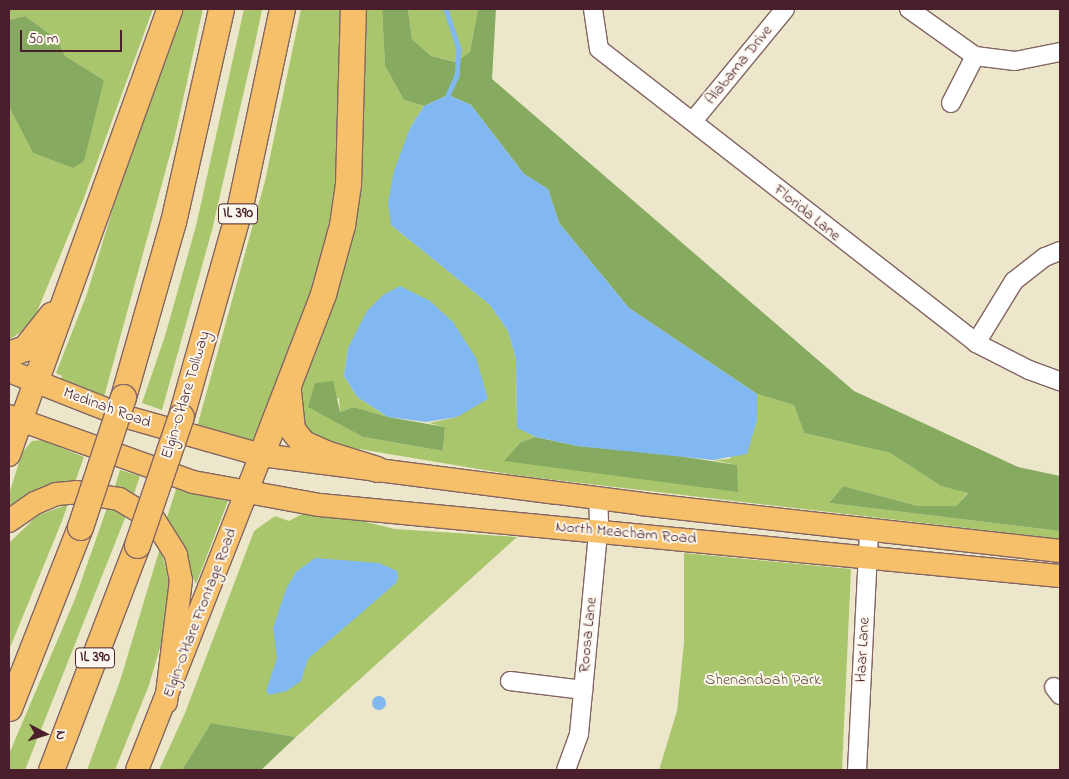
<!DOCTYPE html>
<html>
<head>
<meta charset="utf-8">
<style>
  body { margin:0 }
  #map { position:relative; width:1069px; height:779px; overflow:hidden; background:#ece7ca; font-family:"Indie Flower",sans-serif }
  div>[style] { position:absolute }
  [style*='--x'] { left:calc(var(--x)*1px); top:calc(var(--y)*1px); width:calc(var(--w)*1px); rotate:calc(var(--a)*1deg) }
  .green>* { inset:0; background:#a9c66d }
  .forest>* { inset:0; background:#86ab60 }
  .water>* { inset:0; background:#81b8f1 }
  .round { border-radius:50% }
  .stream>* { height:4.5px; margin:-2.25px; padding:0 2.25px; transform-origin:2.25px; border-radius:2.25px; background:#81b8f1 }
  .roads { filter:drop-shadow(1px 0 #836563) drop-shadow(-1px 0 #836563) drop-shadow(0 1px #836563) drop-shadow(0 -1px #836563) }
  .minor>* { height:18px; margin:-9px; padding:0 9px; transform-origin:9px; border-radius:9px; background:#fff }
  .major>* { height:22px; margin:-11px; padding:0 11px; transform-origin:11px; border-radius:11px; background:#f6c06b }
  .highway>* { height:25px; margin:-12.5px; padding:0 12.5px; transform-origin:12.5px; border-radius:12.5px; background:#f6c06b }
  .bridges { filter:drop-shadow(1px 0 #836563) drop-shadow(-1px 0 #836563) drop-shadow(0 1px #836563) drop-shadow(0 -1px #836563) }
  .highway-bridge>* { height:25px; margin:-12.5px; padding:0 12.5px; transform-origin:12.5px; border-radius:12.5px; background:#f6c06b }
  span { translate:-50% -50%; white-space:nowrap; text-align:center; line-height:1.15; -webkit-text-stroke:4px #fbf7ec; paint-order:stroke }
  .shield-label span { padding:1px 4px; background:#fbf7ec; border:1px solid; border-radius:4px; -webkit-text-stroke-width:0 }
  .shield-label { font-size:15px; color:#4a1f2b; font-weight:700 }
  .street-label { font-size:16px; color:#4a1f2b }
  .park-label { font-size:16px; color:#66513f }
  .frame { position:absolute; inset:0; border:10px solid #4a1f2b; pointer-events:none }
  .north { position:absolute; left:20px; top:709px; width:50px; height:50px; -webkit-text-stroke:4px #fbf7ec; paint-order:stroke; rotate:95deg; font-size:14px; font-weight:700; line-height:20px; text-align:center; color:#4a1f2b }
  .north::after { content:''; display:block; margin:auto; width:18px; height:22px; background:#4a1f2b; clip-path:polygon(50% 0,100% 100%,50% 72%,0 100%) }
  .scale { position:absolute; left:20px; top:30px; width:102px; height:22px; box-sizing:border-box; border:2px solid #4a1f2b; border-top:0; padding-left:6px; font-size:15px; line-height:18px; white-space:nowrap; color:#4a1f2b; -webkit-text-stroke:4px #fbf7ec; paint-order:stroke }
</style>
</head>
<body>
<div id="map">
  <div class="green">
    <i style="clip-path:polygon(9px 9px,153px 9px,82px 203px,36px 314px,28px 327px,9px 340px,9px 107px,33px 153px,73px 168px,104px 80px,65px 56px,58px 40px,25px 16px,9px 20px)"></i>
    <i style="clip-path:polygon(179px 9px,203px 9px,175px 136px,104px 397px,60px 382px,62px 376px,56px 373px,87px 294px,122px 178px)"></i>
    <i style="clip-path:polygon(244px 9px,262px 9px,256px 39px,212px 230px,162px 410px,142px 403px,165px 336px,196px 226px)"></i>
    <i style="clip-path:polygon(301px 9px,341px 9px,337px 177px,323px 256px,258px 439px,253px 440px,197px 427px,265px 181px)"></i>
    <i style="clip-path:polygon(evenodd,364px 9px,382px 9px,385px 66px,404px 100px,424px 106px,410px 128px,391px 225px,490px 305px,508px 331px,516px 359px,517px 427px,536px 437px,521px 442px,737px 465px,713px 460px,729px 459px,753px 433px,757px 420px,757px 394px,794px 405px,804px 433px,890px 453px,941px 486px,968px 492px,956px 506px,918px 506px,843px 486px,829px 503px,1060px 531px,1060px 539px,521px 476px,335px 445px,308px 432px,301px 421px,299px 393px,326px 318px,364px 9px,348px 348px,457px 417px,429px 423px,445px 427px,443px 451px,363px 437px,309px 407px,339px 398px,340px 412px,354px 407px,388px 417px,357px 397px,344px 376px,348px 348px)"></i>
    <i style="clip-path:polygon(408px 9px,478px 9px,470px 52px,457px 62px,431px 56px,412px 39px)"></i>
    <i style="clip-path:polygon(42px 440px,84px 457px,75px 482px,9px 509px,9px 494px,22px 453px,32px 441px)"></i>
    <i style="clip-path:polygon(120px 470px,140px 476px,133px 497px,114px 489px)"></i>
    <i style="clip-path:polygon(177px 486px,228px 501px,196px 584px,165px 524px)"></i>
    <i style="clip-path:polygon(68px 504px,62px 521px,9px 650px,9px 543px,37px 516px)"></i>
    <i style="clip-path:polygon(108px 505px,127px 513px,25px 770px,9px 770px,9px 754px,75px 599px)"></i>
    <i style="clip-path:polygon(302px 514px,353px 519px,395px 529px,517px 537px,296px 737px,211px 723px,182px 770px,159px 770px,185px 713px,254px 531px,275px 516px,289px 521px)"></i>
    <i style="clip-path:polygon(160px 548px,170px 582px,164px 634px,149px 685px,115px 770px,87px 770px,120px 681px)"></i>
    <i style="clip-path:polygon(684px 553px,851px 569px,842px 770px,659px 770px,677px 711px,684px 643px)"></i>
  </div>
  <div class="forest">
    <i style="clip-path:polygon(382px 9px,408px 9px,412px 39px,431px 56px,456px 62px,470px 52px,478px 9px,496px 9px,492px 79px,854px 391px,1018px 467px,1060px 476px,1060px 531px,829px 503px,843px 486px,918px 506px,956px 506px,968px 493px,941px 486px,890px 453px,804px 433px,794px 405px,757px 394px,629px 308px,559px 223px,548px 189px,524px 174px,471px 105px,448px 95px,424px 106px,404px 100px,385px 66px)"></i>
    <i style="clip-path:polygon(25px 16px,58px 40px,65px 56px,104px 80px,84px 161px,73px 168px,33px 153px,9px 107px,9px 20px)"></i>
    <i style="clip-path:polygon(333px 381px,340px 412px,354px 407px,388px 417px,445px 427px,443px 451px,363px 437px,308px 407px,315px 383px)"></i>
    <i style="clip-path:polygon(536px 437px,577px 446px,659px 453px,737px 465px,738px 492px,504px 461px,521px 442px)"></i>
    <i style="clip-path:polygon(211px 723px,296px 737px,261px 770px,182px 770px)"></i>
  </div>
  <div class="water">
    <i style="clip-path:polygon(448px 95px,471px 105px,524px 174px,548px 189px,559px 223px,629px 308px,757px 394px,757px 420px,747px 454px,713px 460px,577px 446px,536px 437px,517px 428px,516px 359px,508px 331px,490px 305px,391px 225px,388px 203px,394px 171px,410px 128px,424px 106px)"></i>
    <i style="clip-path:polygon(400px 286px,430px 301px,453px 322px,476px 358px,488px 399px,457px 417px,426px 422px,388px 417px,357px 397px,344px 376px,348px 348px,367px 311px,383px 295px)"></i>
    <i style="clip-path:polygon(315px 558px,379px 563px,397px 571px,398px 577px,396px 583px,308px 659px,301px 681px,287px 691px,269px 695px,266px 691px,277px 658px,273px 628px,286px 589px,296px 572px)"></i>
    <i class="round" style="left:372px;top:696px;width:14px;height:14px"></i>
  </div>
  <div class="stream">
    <i style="--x:446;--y:9;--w:42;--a:72"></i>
    <i style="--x:459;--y:49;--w:27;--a:94"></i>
    <i style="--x:457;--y:76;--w:21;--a:115"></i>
  </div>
  <div class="roads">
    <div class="minor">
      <i style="--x:593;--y:9;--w:40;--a:81.5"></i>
      <i style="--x:599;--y:49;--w:478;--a:37.9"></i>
      <i style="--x:976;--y:343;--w:59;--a:27"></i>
      <i style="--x:1029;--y:370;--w:33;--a:20"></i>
      <i style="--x:909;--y:9;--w:81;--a:35.5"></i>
      <i style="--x:975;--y:56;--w:40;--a:7.1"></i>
      <i style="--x:1015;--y:61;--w:46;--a:-11.3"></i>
      <i style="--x:951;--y:103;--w:53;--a:-62.9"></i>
      <i style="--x:693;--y:121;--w:145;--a:-50.6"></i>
      <i style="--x:976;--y:343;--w:73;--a:-58.5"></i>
      <i style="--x:1014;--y:281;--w:39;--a:-38"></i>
      <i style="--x:1045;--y:257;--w:16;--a:-22"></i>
      <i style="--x:510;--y:681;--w:74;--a:7"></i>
      <i style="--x:1054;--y:687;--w:10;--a:53"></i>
      <i style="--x:566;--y:770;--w:38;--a:-70"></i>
      <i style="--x:579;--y:734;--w:213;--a:-84.6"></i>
      <i style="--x:599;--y:522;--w:25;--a:-92"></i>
      <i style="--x:857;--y:770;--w:241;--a:-87.1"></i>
    </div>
    <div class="major">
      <i style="--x:9;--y:371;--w:123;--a:21.5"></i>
      <i style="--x:123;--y:416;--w:143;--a:15.8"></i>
      <i style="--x:261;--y:455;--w:383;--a:7.3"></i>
      <i style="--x:641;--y:504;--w:422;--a:6.4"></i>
      <i style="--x:9;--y:416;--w:195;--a:19.7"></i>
      <i style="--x:193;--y:482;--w:129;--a:10.3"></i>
      <i style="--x:320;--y:505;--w:743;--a:5.48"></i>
      <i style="--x:9;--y:455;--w:77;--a:-70.4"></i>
      <i style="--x:9;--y:521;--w:32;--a:-35"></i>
      <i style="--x:35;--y:503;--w:23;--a:-23"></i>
      <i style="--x:56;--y:494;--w:21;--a:-5"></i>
      <i style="--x:77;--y:492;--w:43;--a:9.5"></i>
      <i style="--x:119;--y:499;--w:42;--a:31.4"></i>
      <i style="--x:155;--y:521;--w:40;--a:58"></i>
      <i style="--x:176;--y:555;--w:25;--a:79"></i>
      <i style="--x:181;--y:580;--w:123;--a:97"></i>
      <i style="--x:137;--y:770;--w:339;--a:-68.5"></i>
    </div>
    <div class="highway">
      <i style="--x:9;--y:354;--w:17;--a:-21"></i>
      <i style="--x:25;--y:348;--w:43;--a:-51.5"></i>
      <i style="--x:35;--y:382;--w:396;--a:-70.2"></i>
      <i style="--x:288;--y:391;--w:38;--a:84"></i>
      <i style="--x:292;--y:429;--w:18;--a:52"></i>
      <i style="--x:303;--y:443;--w:24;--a:24"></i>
      <i style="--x:325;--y:453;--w:54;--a:17.1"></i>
      <i style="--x:123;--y:397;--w:182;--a:-74.1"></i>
      <i style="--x:173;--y:222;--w:218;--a:-77.3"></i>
      <i style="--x:181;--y:416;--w:218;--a:-74.3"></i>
      <i style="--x:240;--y:206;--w:201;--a:-78"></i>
      <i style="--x:261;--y:455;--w:173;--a:-68.9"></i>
      <i style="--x:323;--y:294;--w:72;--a:-74.6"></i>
      <i style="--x:342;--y:225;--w:41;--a:-81.7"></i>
      <i style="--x:348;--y:184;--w:175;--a:-88.4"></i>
      <i style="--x:9;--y:708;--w:194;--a:-68.6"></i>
      <i style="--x:51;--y:770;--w:241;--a:-69.1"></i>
    </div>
  </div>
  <div class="bridges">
    <div class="highway-bridge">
      <i style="--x:80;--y:527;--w:137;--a:-71.7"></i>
      <i style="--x:137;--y:545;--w:136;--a:-71.2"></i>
    </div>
  </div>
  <div class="shield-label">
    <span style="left:238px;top:214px">IL 390</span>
    <span style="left:95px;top:658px">IL 390</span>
  </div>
  <div class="street-label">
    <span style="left:739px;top:65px;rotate:-51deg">Alabama Drive</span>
    <span style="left:807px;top:213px;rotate:39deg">Florida Lane</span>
    <span style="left:186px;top:395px;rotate:-73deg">Elgin-O'Hare Tollway</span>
    <span style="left:107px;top:408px;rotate:20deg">Medinah Road</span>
    <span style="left:626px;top:533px;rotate:5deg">North Meacham Road</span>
    <span style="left:200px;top:613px;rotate:-69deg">Elgin-O'Hare Frontage Road</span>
    <span style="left:588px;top:635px;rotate:-84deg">Roosa Lane</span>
    <span style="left:863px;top:650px;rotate:-87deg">Haar Lane</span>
  </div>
  <div class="park-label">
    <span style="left:763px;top:680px">Shenandoah Park</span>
  </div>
  <div class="frame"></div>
  <div class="north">N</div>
  <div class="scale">50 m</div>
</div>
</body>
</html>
